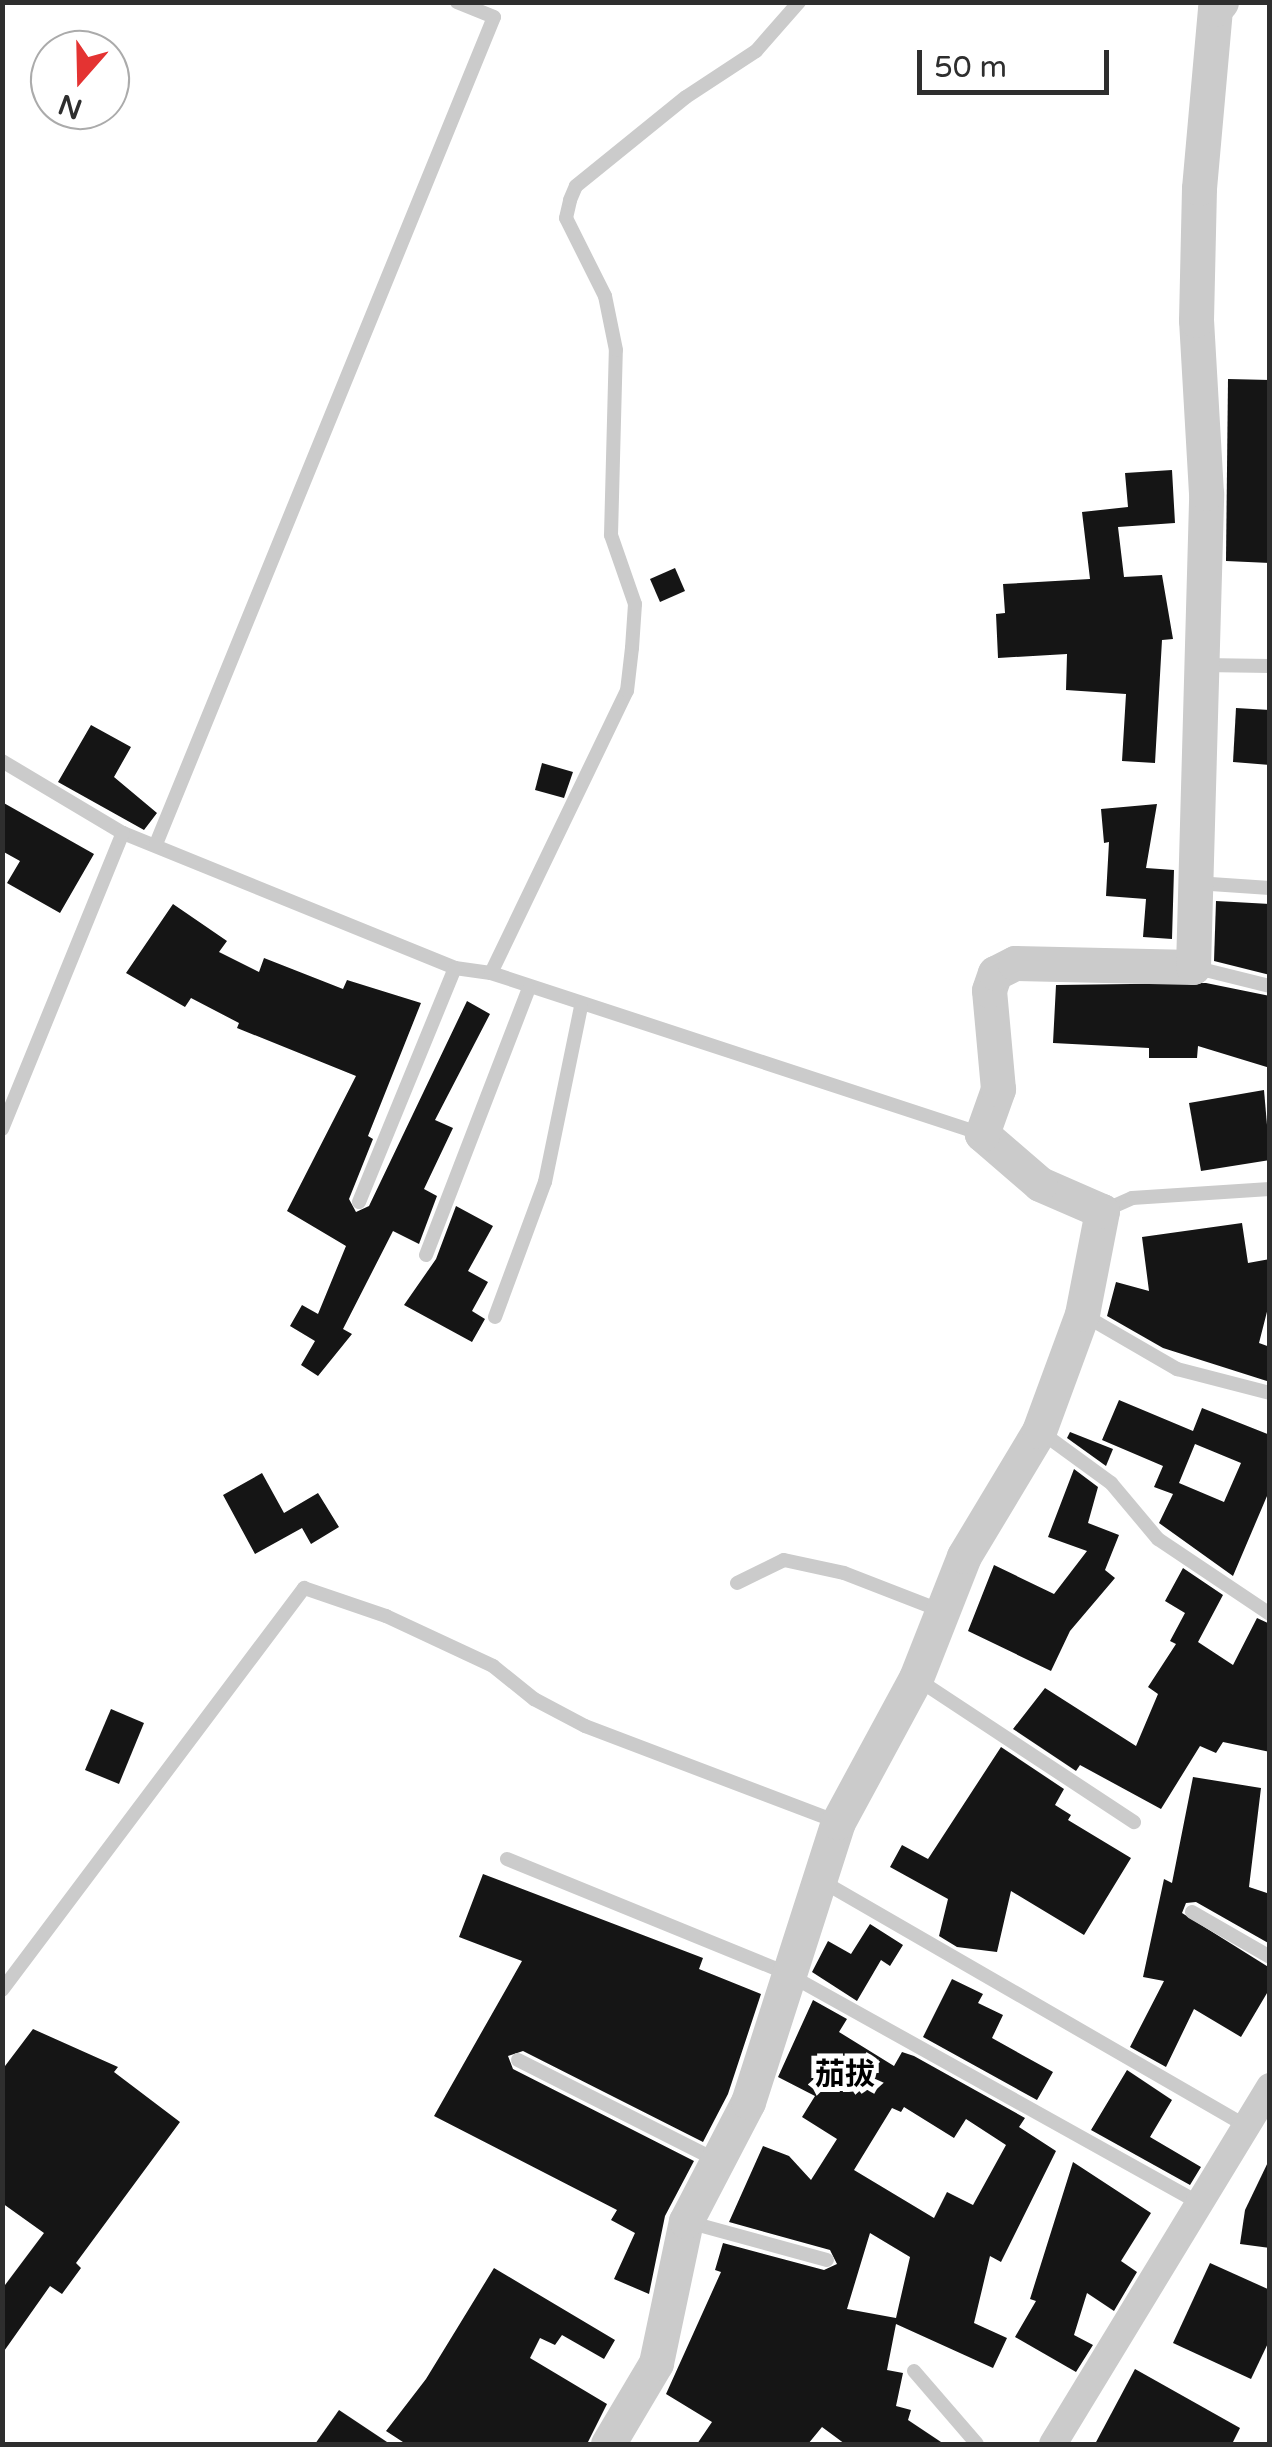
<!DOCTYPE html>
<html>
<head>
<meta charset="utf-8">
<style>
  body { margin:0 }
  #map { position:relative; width:1272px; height:2447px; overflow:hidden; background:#fff; font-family:"Varela Round","Noto Sans TC",sans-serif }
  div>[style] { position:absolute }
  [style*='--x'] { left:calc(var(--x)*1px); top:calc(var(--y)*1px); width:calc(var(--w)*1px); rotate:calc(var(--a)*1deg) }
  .building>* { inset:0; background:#151515 }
  .service>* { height:14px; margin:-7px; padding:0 7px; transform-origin:7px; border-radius:7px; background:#cbcbcb }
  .minor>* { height:28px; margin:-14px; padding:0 14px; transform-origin:14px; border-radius:14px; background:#cbcbcb }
  .tertiary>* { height:35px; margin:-17.5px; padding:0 17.5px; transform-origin:17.5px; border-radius:17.5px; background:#cbcbcb }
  span { translate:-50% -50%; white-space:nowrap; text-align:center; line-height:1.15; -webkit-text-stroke:10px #fff; paint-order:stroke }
  .quarter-label { font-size:30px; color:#000; font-weight:700 }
  .frame { position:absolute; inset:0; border:5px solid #2e2e2e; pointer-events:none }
  .north { position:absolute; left:30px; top:30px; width:100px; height:100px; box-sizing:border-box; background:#fff; border:2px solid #ababab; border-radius:50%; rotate:200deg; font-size:28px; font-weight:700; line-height:40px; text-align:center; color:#2e2e2e }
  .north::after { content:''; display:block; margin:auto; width:35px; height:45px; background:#e43332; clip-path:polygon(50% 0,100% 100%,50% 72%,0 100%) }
  .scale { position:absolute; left:917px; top:50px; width:192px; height:45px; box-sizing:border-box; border:5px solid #2e2e2e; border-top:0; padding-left:12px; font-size:30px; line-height:35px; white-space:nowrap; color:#2e2e2e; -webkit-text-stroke:8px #fff; paint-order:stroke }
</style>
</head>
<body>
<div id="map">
  <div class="building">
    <i style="clip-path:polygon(1228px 379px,1270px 380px,1270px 563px,1226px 561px)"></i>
    <i style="clip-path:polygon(1172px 470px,1175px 523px,1118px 527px,1124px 577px,1162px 575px,1173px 639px,1162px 640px,1155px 763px,1122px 761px,1126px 694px,1066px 690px,1067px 654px,998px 658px,996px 614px,1005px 613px,1003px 584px,1090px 579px,1082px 512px,1128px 507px,1125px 473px)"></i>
    <i style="clip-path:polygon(675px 568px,685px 591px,660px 602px,650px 579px)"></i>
    <i style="clip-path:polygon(1236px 708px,1270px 710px,1270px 765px,1233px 762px)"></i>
    <i style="clip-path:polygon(91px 725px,131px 747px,114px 777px,157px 813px,144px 830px,58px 782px)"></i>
    <i style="clip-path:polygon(542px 763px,573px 772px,564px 798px,535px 790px)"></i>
    <i style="clip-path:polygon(2px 802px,94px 854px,60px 913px,7px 883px,20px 861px,2px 851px)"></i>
    <i style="clip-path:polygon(1157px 804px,1146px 868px,1174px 870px,1172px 939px,1143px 937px,1146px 899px,1106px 896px,1109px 842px,1104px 843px,1101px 809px)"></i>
    <i style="clip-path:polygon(1216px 901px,1270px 904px,1270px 975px,1214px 961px)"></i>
    <i style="clip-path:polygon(173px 904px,227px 941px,219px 952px,259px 972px,264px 958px,343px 989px,347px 980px,421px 1003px,368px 1136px,373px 1139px,349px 1199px,356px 1212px,369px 1206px,467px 1001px,490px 1014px,435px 1120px,453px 1128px,424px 1189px,437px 1196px,419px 1244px,393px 1231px,343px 1329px,352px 1334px,318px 1376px,301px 1365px,315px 1341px,290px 1326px,302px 1305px,318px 1314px,346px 1246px,287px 1211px,356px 1076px,237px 1028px,239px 1023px,191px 998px,185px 1007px,126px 973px)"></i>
    <i style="clip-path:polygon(1206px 983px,1270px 996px,1270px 1068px,1198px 1046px,1197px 1058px,1149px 1058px,1149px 1048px,1053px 1043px,1056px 985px)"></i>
    <i style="clip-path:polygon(1264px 1090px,1270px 1160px,1201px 1171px,1189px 1103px)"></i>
    <i style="clip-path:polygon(456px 1206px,493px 1226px,468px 1271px,488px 1282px,472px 1311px,485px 1319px,472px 1342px,404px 1305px,436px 1259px)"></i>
    <i style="clip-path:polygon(1242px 1223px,1248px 1263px,1270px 1259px,1270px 1300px,1259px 1343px,1270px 1347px,1270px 1382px,1163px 1348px,1107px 1316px,1116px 1282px,1149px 1291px,1142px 1237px)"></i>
    <i style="clip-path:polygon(evenodd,1119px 1400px,1193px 1431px,1202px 1408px,1270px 1435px,1270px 1489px,1233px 1576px,1159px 1523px,1173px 1494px,1154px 1487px,1163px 1466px,1102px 1440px,1119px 1400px,1195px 1444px,1241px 1463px,1224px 1502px,1179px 1483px,1195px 1444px)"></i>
    <i style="clip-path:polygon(1070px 1432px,1113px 1449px,1106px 1466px,1067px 1438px)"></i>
    <i style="clip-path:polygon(1074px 1469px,1098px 1487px,1088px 1523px,1119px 1535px,1105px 1570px,1115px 1578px,1070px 1631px,1051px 1671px,968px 1631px,994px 1565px,1054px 1594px,1087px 1551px,1048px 1537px)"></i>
    <i style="clip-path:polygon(262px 1473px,284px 1513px,318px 1493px,339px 1527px,311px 1544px,302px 1528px,255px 1554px,223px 1495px)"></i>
    <i style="clip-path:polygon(1183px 1568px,1223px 1595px,1198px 1642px,1233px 1665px,1257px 1618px,1270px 1624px,1270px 1752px,1223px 1742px,1216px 1753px,1200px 1746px,1161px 1809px,1080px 1765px,1076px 1771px,1013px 1729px,1045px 1688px,1136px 1746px,1158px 1694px,1148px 1687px,1176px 1644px,1170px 1641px,1185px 1613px,1165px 1601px)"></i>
    <i style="clip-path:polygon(111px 1709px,144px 1723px,119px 1784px,85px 1770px)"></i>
    <i style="clip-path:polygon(1001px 1747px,1064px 1789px,1055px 1805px,1071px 1815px,1068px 1820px,1131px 1858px,1084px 1935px,1011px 1891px,997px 1952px,957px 1947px,939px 1936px,948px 1899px,890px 1867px,902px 1845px,928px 1859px)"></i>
    <i style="clip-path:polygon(1193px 1777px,1261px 1788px,1249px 1887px,1270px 1894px,1270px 1944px,1196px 1902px,1186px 1903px,1182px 1913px,1270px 1968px,1270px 1988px,1241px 2037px,1194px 2009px,1166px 2067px,1130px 2047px,1164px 1981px,1143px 1977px,1164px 1879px,1172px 1883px)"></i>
    <i style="clip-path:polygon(483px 1874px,703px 1958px,699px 1969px,761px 1994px,728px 2094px,703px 2142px,523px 2051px,508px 2056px,513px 2069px,694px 2161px,665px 2216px,649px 2294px,614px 2279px,635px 2233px,611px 2220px,617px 2210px,434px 2116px,522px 1961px,459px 1937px)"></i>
    <i style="clip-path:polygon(870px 1924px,903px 1945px,890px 1966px,881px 1960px,857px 2001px,812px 1972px,828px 1941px,851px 1954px)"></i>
    <i style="clip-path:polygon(952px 1979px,983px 1994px,978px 2003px,1003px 2015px,992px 2038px,1053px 2072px,1037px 2100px,923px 2037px)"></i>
    <i style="clip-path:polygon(evenodd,813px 2000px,847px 2019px,839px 2032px,894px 2066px,902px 2052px,914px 2056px,1025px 2118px,1019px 2127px,1056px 2151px,1001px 2262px,990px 2256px,974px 2323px,1007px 2338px,993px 2368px,896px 2324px,887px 2370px,903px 2373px,896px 2406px,911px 2410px,908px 2420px,944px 2444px,845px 2444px,822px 2427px,808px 2444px,697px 2444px,712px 2422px,666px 2394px,721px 2272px,715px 2270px,723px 2243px,824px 2270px,837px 2264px,830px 2250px,729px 2222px,763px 2146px,789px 2156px,811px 2180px,837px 2139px,802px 2117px,815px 2096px,778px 2077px,813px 2000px,904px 2107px,954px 2138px,966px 2119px,1006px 2145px,973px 2205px,947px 2192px,934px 2218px,854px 2170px,892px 2108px,901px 2112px,904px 2107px,813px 2000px,870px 2233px,910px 2257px,896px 2318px,847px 2309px,870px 2233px)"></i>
    <i style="clip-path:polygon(33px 2029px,118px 2067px,114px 2072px,180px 2122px,76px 2263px,81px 2268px,62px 2294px,50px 2286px,2px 2354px,2px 2289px,44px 2233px,2px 2203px,2px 2070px)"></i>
    <i style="clip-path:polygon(1127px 2070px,1172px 2100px,1150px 2137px,1201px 2167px,1190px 2185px,1091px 2130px)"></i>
    <i style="clip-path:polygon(1270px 2158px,1270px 2248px,1240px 2244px,1245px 2210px)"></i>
    <i style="clip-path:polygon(1073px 2162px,1151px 2213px,1121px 2261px,1137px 2272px,1114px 2311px,1087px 2293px,1074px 2335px,1093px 2345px,1076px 2372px,1015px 2337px,1036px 2301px,1030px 2299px)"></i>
    <i style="clip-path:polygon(1210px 2263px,1270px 2290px,1270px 2339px,1251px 2379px,1173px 2343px)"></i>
    <i style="clip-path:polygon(494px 2268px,615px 2340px,604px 2359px,562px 2335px,555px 2345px,540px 2338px,530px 2358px,607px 2404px,587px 2444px,406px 2444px,386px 2431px,426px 2379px)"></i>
    <i style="clip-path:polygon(1135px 2369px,1240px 2428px,1232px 2444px,1095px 2444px)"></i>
    <i style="clip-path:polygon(339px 2410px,390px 2444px,315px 2444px)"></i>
  </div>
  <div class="service">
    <i style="--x:1203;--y:665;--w:67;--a:0.9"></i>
    <i style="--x:2;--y:761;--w:141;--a:30.8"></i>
    <i style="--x:123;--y:833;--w:358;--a:22.1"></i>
    <i style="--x:455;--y:968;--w:36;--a:8"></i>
    <i style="--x:491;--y:973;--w:517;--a:18.15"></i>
    <i style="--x:156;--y:844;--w:893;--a:-67.77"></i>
    <i style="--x:494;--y:17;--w:40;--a:-158"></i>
    <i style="--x:1196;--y:883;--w:74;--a:3.9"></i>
    <i style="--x:1193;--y:967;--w:79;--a:13.9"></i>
    <i style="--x:491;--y:973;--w:313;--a:-64.3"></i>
    <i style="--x:627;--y:691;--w:43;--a:-83.4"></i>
    <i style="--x:632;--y:648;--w:44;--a:-86.1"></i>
    <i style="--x:635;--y:604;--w:73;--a:-109.2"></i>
    <i style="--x:611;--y:535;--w:185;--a:-88.5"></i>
    <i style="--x:616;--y:350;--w:55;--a:-101.5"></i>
    <i style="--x:605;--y:296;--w:87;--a:-116.6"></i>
    <i style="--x:566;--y:218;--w:18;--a:-77"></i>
    <i style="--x:570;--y:200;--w:15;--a:-67"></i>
    <i style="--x:576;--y:186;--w:141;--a:-39"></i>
    <i style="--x:686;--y:97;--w:84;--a:-33.3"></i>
    <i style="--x:756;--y:51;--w:65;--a:-48.7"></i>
    <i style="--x:2;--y:1129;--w:320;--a:-67.8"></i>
    <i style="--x:359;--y:1202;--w:253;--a:-67.7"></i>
    <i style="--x:1103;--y:1211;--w:32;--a:-24"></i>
    <i style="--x:1132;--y:1198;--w:138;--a:-3.7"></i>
    <i style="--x:426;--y:1255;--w:284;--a:-68.9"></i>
    <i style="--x:1082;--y:1314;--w:110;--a:30.1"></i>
    <i style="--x:1177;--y:1369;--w:96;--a:14.5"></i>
    <i style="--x:495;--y:1317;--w:144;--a:-69.7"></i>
    <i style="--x:545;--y:1182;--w:179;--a:-78.4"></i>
    <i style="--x:1041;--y:1432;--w:87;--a:36.1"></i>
    <i style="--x:1111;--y:1483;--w:73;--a:50"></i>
    <i style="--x:1158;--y:1539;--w:135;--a:33.8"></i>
    <i style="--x:737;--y:1583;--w:52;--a:-26.1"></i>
    <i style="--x:784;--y:1560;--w:61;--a:12.2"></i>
    <i style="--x:844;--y:1573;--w:105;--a:21.2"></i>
    <i style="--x:917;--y:1679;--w:260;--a:33.4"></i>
    <i style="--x:507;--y:1859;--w:301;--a:22.2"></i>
    <i style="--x:786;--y:1973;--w:471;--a:29.1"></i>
    <i style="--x:820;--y:1880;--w:490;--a:30"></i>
    <i style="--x:1192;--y:1912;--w:90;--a:30"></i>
    <i style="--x:2;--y:1990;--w:503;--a:-53.08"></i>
    <i style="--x:304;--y:1588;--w:87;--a:18.9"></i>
    <i style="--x:386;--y:1616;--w:118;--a:25"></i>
    <i style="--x:493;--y:1666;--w:53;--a:38.8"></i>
    <i style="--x:534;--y:1699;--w:58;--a:27.9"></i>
    <i style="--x:585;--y:1726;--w:271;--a:20.8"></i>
    <i style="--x:518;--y:2060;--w:224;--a:26.8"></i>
    <i style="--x:688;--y:2222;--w:144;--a:15.3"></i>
    <i style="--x:914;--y:2371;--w:96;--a:49.2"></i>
  </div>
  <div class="minor">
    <i style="--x:1053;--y:2444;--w:418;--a:-58.7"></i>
  </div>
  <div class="tertiary">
    <i style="--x:608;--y:2444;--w:94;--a:-59.3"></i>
    <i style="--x:656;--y:2363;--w:145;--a:-78.1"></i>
    <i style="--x:686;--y:2221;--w:134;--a:-62.5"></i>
    <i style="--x:748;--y:2102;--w:294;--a:-72.2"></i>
    <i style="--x:838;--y:1822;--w:164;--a:-61.6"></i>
    <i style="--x:916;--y:1678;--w:131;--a:-68.5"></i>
    <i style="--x:964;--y:1556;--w:146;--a:-59"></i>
    <i style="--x:1039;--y:1431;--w:125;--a:-69.8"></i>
    <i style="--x:1082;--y:1314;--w:105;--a:-79"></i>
    <i style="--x:1102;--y:1211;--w:68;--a:-156.5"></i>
    <i style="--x:1040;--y:1184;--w:77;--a:-139.2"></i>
    <i style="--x:982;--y:1134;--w:48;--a:-70.4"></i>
    <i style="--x:998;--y:1089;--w:99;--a:-95.2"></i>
    <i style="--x:989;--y:990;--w:18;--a:-71"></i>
    <i style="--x:995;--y:973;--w:22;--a:-27"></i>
    <i style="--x:1015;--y:963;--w:178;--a:1.3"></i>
    <i style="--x:1193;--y:967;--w:474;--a:-88.4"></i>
    <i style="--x:1206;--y:493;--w:173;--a:-93.3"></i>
    <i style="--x:1196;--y:320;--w:132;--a:-88.7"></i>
    <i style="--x:1199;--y:188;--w:180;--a:-84.9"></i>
    <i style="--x:1215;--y:9;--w:9;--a:-49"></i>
  </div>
  <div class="quarter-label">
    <span style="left:845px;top:2075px">茄拔</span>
  </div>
  <div class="frame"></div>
  <div class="north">N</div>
  <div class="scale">50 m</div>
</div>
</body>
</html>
